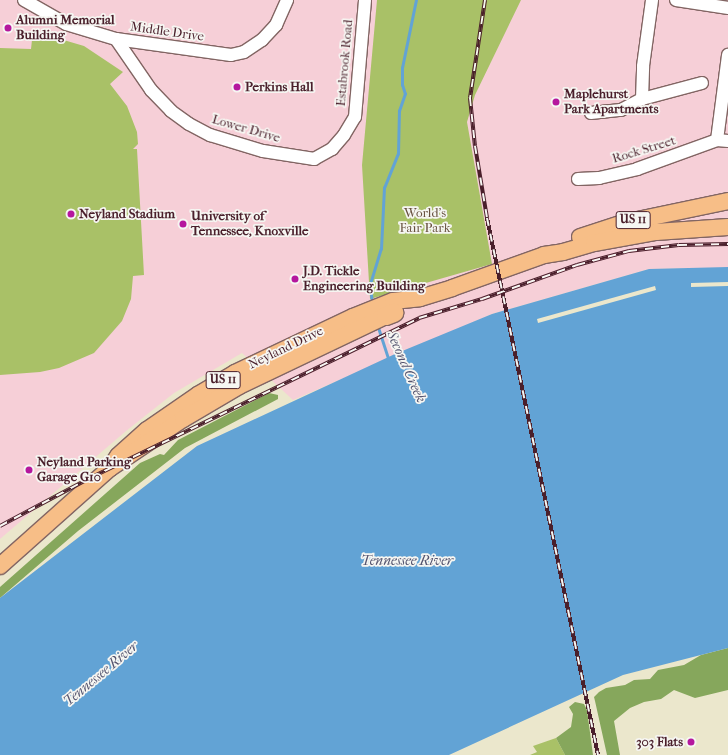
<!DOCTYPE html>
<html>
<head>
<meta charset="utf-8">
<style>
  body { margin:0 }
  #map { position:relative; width:728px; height:755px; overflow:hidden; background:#ebe7cc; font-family:"IM FELL French Canon",serif }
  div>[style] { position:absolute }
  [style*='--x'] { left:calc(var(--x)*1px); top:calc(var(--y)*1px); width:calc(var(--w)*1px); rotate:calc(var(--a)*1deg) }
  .built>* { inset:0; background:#f6cfd7 }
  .green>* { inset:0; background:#a9c167 }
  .forest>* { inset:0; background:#86a75c }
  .water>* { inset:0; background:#62a3d5 }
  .pier>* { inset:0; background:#ebe7cc }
  .stream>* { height:2.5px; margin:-1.25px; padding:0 1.25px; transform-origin:1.25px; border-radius:1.25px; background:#62a3d5 }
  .roads { filter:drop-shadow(1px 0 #826563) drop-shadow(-1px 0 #826563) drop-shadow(0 1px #826563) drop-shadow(0 -1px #826563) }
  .minor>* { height:12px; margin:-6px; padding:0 6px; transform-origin:6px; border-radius:6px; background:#fff }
  .major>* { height:16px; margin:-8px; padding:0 8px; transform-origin:8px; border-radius:8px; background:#f7be87 }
  .highway>* { height:18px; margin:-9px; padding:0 9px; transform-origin:9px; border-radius:9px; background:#f7be87 }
  .rail>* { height:4px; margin-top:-2px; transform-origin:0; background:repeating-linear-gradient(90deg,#f6f6f2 0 8px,#4a1f2b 0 16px); box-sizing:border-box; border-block:1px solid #4a1f2b }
  .dots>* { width:11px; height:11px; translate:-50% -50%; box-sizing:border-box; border:2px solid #f6f6f2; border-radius:50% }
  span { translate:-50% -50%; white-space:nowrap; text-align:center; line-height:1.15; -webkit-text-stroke:3.5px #f6f6f2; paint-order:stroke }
  .shield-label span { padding:1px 3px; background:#f6f6f2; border:1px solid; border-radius:3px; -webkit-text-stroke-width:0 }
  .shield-label { font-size:12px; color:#4a1f2b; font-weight:700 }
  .poi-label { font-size:13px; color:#4a1f2b; font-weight:700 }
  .left { translate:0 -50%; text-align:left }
  .right { translate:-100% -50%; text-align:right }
  .street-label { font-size:13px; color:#4a1f2b }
  .park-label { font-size:13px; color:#66503d }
  .water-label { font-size:14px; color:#54546f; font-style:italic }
</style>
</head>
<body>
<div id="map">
  <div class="built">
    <i style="clip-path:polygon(0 0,728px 0,728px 268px,649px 269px,492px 314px,293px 400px,242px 353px,174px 393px,126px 431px,0 539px)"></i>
  </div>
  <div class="green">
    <i style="clip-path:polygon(377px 0,521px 0,475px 95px,467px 122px,492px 264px,370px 299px,362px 165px)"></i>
    <i style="clip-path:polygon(33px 31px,84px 46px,123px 72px,110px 84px,127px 106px,137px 132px,138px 144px,133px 149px,137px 149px,144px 275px,133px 276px,131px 299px,122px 321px,94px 353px,59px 368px,40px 372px,0 375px,0 48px,31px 49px)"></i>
    <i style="clip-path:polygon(556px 738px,565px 755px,530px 755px,537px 752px,533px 746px)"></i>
  </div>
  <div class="forest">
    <i style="clip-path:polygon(269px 393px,278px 395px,278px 399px,185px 448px,78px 531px,0 598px,0 587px,140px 463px,160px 454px,164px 455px,178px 440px)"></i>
    <i style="clip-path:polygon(728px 648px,728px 690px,695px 698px,674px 690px,661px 699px,644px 702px,630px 708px,614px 721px,620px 755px,607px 755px,595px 701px,594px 697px,599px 692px,606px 688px,625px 685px,634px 680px,650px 679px,658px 670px,684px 665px,701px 655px)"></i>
    <i style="clip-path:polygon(575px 702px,584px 704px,587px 710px,593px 755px,565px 755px,556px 738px,571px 727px,573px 714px,569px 707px)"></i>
  </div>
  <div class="water">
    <i style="clip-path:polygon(728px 267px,728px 648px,623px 675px,449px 755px,0 755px,0 598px,197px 446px,395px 354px,492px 314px,649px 269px)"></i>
  </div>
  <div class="pier">
    <i style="clip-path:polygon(728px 282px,728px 286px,691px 287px,691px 283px)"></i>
    <i style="clip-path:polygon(655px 286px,656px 290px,538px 323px,537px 319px)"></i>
  </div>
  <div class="stream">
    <i style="--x:372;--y:304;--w:20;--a:-96"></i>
    <i style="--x:370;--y:284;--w:37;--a:-73"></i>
    <i style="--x:381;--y:249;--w:61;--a:-87.2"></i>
    <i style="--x:384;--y:188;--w:37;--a:-68"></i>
    <i style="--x:398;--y:154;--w:43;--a:-88.7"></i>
    <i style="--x:399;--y:111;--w:18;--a:-71"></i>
    <i style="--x:405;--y:94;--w:9;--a:-108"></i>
    <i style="--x:402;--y:85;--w:17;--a:-90"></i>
    <i style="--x:402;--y:68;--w:69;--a:-78.4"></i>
    <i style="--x:378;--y:326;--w:35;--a:72"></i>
  </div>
  <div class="roads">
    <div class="minor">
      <i style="--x:24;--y:0;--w:48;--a:29.7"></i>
      <i style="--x:66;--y:24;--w:52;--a:16.7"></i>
      <i style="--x:116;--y:39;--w:116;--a:7.9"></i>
      <i style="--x:231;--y:55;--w:13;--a:-13"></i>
      <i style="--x:244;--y:52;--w:22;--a:-34"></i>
      <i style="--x:262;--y:40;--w:21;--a:-47"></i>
      <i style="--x:276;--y:25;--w:27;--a:-66"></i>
      <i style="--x:676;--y:0;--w:53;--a:8.7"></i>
      <i style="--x:116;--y:39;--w:62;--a:55.5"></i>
      <i style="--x:151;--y:90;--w:29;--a:46"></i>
      <i style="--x:171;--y:111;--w:22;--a:36"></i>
      <i style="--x:189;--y:124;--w:24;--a:28"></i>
      <i style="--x:210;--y:135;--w:55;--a:16.8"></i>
      <i style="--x:263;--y:151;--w:52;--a:8.9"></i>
      <i style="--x:314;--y:159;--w:21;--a:-29"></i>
      <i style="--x:332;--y:149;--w:18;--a:-49"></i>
      <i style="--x:344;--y:135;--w:21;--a:-59"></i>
      <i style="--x:355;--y:117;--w:117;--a:-85.1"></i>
      <i style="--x:642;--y:99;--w:33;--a:-88"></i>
      <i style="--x:643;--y:66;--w:67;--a:-82.2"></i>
      <i style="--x:591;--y:113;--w:30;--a:-6"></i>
      <i style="--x:621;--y:110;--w:24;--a:-28"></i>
      <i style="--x:642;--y:99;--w:62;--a:-14.9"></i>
      <i style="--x:717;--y:140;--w:86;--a:-82.6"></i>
      <i style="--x:578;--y:179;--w:21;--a:-3"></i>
      <i style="--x:599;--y:178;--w:39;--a:-13"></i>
      <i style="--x:637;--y:169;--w:85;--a:-19.9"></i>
      <i style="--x:717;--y:140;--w:11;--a:5"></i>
    </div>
    <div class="major">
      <i style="--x:580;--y:237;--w:45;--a:-18"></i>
      <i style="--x:623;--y:223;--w:107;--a:-11.8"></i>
      <i style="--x:110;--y:468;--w:14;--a:-56"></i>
      <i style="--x:118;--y:456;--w:39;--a:-42"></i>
      <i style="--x:147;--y:430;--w:62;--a:-34.5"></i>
      <i style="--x:198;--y:395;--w:43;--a:-30.7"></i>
      <i style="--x:235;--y:373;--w:131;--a:-25.4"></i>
      <i style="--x:353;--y:317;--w:43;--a:-21.8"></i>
      <i style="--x:393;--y:301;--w:27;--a:-6"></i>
      <i style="--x:420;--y:298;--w:34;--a:-17"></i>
      <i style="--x:452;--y:288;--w:98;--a:-19.7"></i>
      <i style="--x:544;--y:255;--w:19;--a:-9"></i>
      <i style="--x:563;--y:252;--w:32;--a:-16"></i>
      <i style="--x:594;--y:243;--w:63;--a:-10.1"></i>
      <i style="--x:656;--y:232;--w:72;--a:-4"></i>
      <i style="--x:0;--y:566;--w:147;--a:-41.7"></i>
      <i style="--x:110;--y:468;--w:88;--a:-33.9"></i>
      <i style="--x:183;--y:419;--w:65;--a:-30.5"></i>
      <i style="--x:239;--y:386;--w:163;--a:-25.5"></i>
    </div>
    <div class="highway">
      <i style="--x:386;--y:316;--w:9;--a:-21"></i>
    </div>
  </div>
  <div class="rail">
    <i style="--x:485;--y:0;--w:99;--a:98.7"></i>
    <i style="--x:470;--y:98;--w:48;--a:84.1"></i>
    <i style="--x:475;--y:146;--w:73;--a:80.5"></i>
    <i style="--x:487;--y:218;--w:548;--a:78.32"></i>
    <i style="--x:0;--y:526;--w:102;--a:-28.1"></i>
    <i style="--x:90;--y:478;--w:366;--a:-25.9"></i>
    <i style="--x:419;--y:318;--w:66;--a:-16.8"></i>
    <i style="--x:482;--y:299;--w:101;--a:-19.7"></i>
    <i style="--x:577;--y:265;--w:54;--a:-15.1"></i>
    <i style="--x:629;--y:251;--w:50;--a:-6.8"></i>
    <i style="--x:679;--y:245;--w:49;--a:-1.2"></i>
  </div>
  <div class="dots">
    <i style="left:8px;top:28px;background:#b5179e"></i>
    <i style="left:237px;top:87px;background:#b5179e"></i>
    <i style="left:556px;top:102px;background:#b5179e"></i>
    <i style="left:71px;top:214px;background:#b5179e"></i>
    <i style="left:183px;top:224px;background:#b5179e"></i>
    <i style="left:295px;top:279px;background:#b5179e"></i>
    <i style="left:29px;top:470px;background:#b5179e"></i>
    <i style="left:691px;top:742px;background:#b5179e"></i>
  </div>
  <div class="shield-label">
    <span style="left:633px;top:220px">US 11</span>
    <span style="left:223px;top:380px">US 11</span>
  </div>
  <div class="poi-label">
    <span class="left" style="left:16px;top:28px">Alumni Memorial<br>Building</span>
    <span class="left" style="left:245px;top:87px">Perkins Hall</span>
    <span class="left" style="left:564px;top:102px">Maplehurst<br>Park Apartments</span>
    <span class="left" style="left:79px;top:214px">Neyland Stadium</span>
    <span class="left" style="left:191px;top:224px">University of<br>Tennessee, Knoxville</span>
    <span class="left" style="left:303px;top:279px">J.D. Tickle<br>Engineering Building</span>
    <span class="left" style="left:37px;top:470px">Neyland Parking<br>Garage G10</span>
    <span class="right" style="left:683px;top:742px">303 Flats</span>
  </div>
  <div class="street-label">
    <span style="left:167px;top:32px;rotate:8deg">Middle Drive</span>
    <span style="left:345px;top:63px;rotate:-85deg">Estabrook Road</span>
    <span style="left:246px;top:129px;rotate:16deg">Lower Drive</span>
    <span style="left:644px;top:150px;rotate:-17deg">Rock Street</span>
    <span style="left:286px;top:348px;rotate:-26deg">Neyland Drive</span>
  </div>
  <div class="park-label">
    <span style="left:425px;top:221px">World's<br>Fair Park</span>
  </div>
  <div class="water-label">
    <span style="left:406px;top:367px;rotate:66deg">Second Creek</span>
    <span style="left:407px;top:561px">Tennessee River</span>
    <span style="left:101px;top:674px;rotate:-40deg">Tennessee River</span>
  </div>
</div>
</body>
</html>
